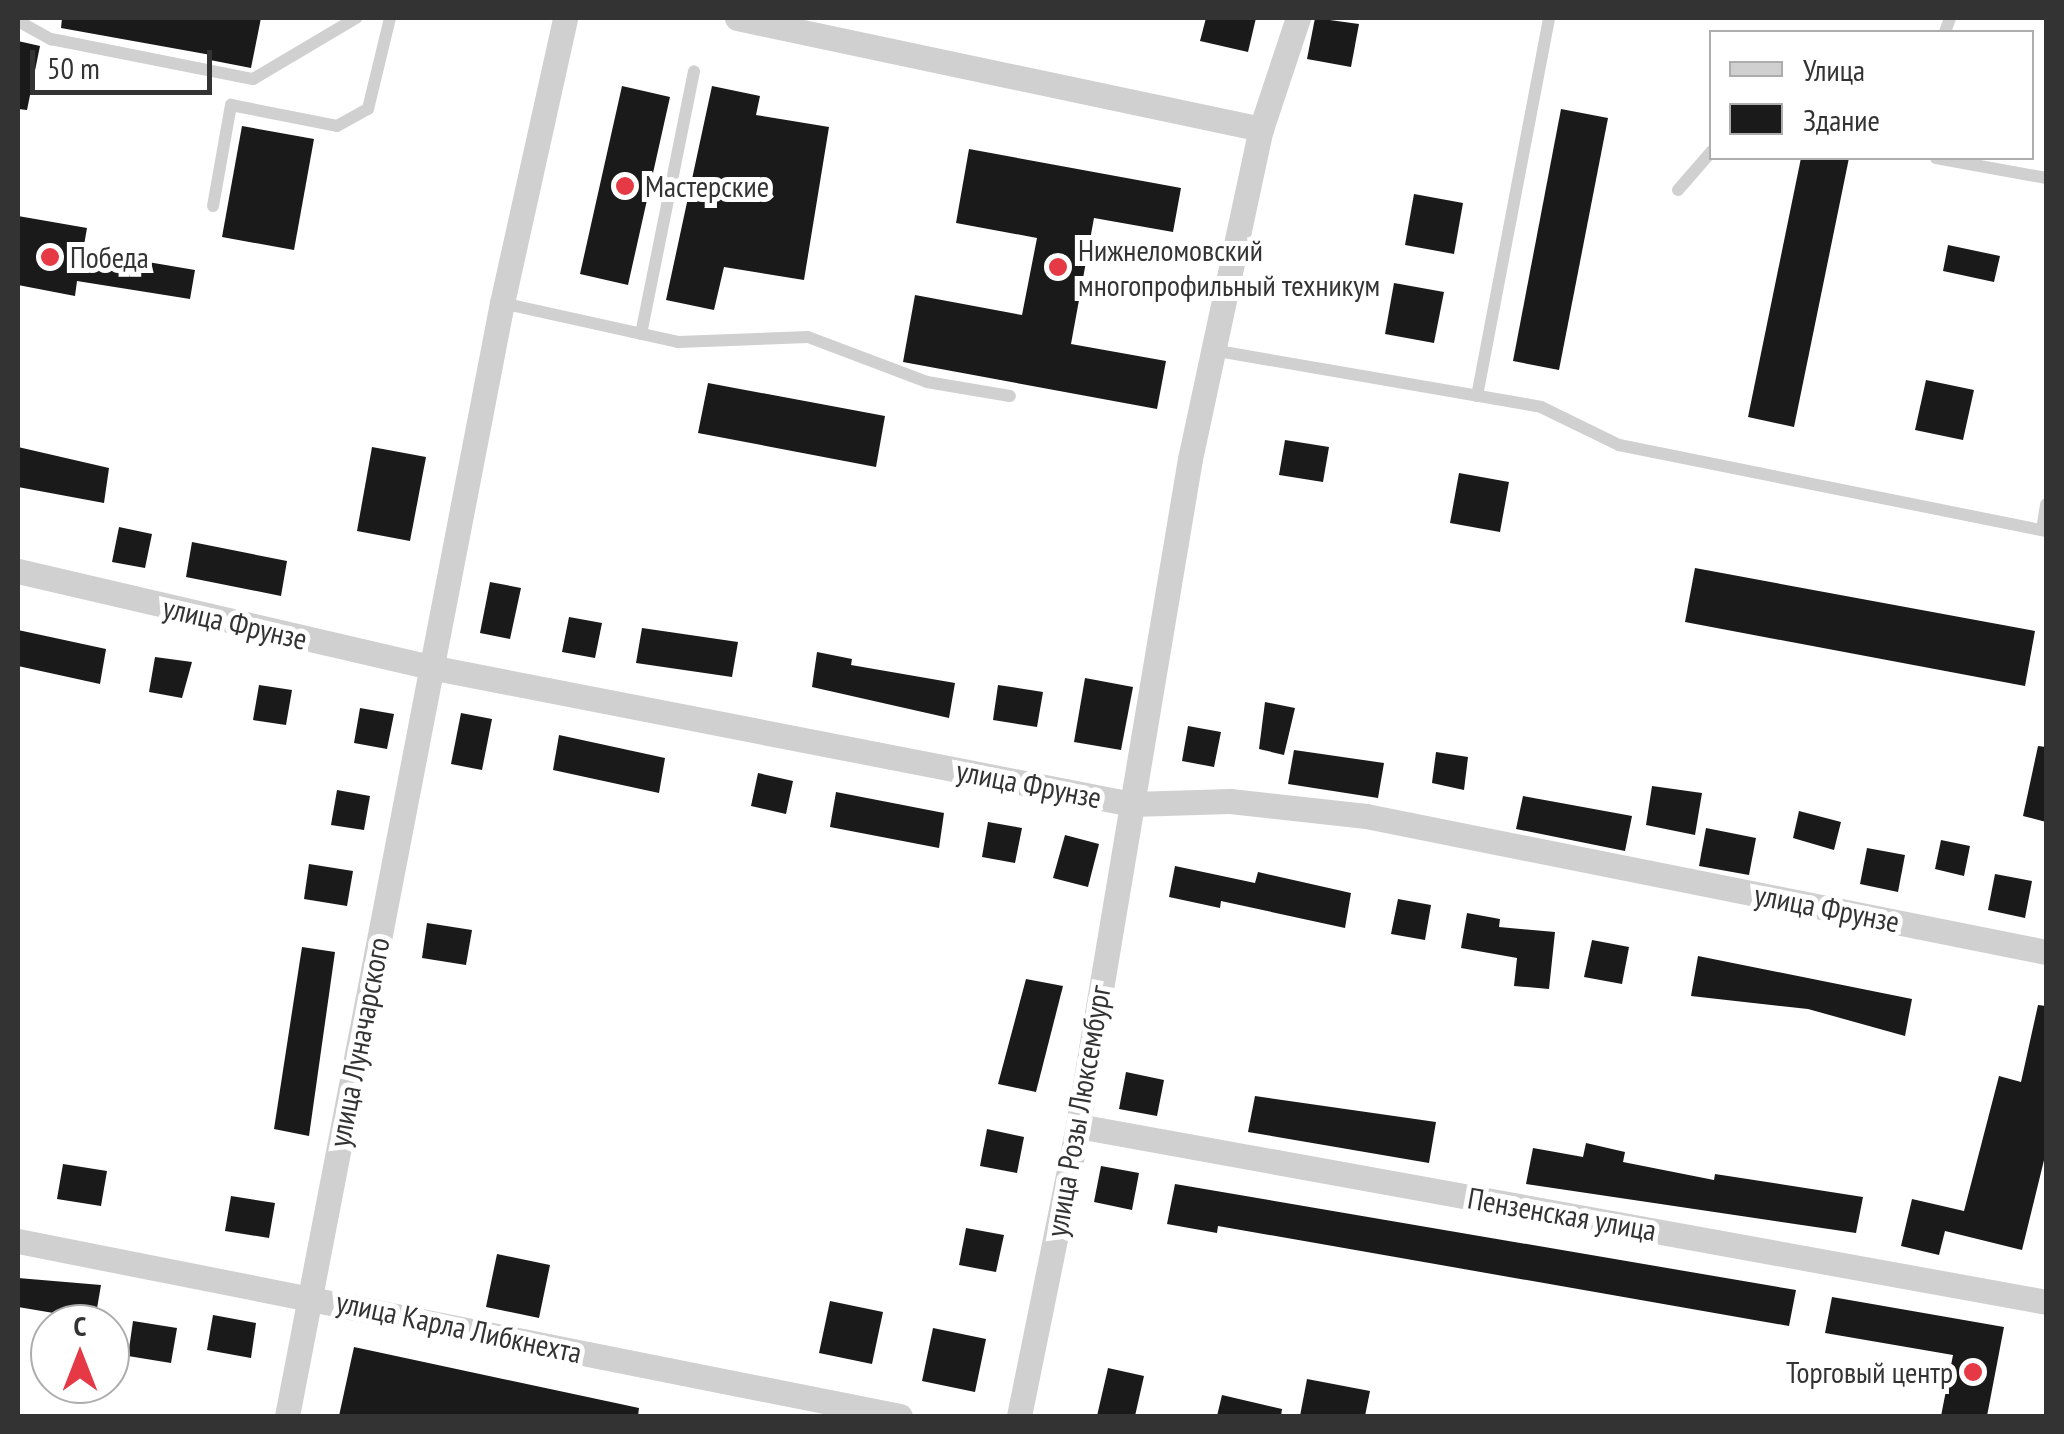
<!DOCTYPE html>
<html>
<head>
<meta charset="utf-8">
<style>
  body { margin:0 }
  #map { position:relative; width:2064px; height:1434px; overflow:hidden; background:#fff; font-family:"PT Sans Narrow",sans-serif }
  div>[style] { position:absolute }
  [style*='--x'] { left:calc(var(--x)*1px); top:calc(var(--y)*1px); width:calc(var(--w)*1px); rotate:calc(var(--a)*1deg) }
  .building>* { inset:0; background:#1a1a1a }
  .service>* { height:12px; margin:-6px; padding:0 6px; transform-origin:6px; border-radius:6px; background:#d0d0d0 }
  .minor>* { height:25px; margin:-12.5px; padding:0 12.5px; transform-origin:12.5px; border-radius:12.5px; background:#d0d0d0 }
  .dots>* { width:28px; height:28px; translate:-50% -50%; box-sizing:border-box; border:5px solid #fff; border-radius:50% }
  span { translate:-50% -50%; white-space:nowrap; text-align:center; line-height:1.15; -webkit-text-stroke:10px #fff; paint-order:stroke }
  .poi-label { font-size:30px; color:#333 }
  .left { translate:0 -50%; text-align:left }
  .right { translate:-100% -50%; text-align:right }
  .street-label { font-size:30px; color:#333 }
  .frame { position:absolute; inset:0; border:20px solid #333; pointer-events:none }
  .legend { position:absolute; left:1709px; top:30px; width:325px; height:130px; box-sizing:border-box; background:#fff; border:2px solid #adadad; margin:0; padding:12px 18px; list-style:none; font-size:30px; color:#333 }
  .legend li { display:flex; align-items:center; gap:20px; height:50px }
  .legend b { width:50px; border:2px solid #adadad }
  .north { position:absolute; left:30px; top:1304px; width:100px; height:100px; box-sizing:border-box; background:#fff; border:2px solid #adadad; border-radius:50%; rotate:0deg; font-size:28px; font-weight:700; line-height:40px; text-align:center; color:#333 }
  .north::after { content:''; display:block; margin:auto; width:35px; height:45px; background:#e63946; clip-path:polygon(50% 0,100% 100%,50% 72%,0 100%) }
  .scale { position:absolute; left:30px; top:50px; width:182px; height:45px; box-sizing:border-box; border:5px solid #333; border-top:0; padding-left:12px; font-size:30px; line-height:35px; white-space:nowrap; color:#333; -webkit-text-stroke:8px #fff; paint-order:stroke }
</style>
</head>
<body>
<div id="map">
  <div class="building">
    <i style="clip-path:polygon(62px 18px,261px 18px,251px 68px,210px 60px,211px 55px,61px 28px)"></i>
    <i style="clip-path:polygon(1206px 18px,1256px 18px,1248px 52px,1200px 41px)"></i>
    <i style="clip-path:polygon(1315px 18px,1359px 24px,1351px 67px,1307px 59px)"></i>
    <i style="clip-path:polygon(18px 41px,40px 46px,27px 110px,18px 109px)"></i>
    <i style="clip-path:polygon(622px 86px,670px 97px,628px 285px,580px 274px)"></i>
    <i style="clip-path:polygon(712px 86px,760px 96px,756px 115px,829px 127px,804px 280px,724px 267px,714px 310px,666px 300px)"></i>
    <i style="clip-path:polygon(1561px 109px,1608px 118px,1559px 370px,1513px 361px)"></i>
    <i style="clip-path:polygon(242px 126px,314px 139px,294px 250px,222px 237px)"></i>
    <i style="clip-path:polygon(969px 149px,1181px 188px,1173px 232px,1094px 218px,1071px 344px,1166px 361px,1157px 409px,903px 362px,915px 295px,1022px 315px,1037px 238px,956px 223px)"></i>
    <i style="clip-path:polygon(1801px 158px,1849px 158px,1794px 427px,1748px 417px)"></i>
    <i style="clip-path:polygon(1414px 194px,1463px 203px,1454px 254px,1405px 245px)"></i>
    <i style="clip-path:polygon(18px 216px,87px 228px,83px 251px,195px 270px,190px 299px,77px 281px,75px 296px,18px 285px)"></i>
    <i style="clip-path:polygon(1948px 245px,2000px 256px,1994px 282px,1943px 271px)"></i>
    <i style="clip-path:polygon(1394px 283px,1444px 292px,1434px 343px,1385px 334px)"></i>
    <i style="clip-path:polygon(1926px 380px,1974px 390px,1963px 440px,1915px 430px)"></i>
    <i style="clip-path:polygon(708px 383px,885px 416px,876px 467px,698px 433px)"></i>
    <i style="clip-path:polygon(1285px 440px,1329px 447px,1323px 482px,1279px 475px)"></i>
    <i style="clip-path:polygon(18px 447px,109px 468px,104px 503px,18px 487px)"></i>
    <i style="clip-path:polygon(372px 447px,426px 457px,410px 541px,357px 531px)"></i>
    <i style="clip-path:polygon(1459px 473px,1509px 482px,1500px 532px,1450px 523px)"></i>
    <i style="clip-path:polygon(119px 527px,152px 534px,145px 568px,112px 562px)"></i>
    <i style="clip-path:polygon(192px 542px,287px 561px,281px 596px,186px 577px)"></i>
    <i style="clip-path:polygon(1695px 568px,2035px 631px,2025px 686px,1685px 622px)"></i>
    <i style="clip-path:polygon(490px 582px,521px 588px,510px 639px,480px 633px)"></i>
    <i style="clip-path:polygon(569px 617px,602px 623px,595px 658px,562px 652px)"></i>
    <i style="clip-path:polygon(642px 628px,738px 642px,732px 677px,636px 663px)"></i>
    <i style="clip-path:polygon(18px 630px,106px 649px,100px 684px,18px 666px)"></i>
    <i style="clip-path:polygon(817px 652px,852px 659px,851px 665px,955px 683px,949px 718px,812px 687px)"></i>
    <i style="clip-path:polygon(155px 657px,192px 662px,182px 698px,149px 692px)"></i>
    <i style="clip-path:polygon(1085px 678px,1133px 687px,1121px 750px,1074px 742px)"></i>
    <i style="clip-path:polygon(259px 685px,292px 690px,286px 725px,253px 720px)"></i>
    <i style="clip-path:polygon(998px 685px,1043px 692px,1037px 727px,993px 720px)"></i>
    <i style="clip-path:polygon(1265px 702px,1295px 708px,1284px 755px,1259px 749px)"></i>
    <i style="clip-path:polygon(360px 708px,394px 714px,387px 749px,354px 743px)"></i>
    <i style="clip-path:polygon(461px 713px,492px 719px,482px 770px,451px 764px)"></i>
    <i style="clip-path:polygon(1188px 726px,1221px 732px,1214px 767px,1182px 761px)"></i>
    <i style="clip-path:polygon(559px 735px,665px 758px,659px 793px,553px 770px)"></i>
    <i style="clip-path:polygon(2038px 746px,2046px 747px,2046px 822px,2023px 816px)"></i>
    <i style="clip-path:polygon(1294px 750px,1384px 763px,1378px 798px,1288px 784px)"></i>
    <i style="clip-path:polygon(1436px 752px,1468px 757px,1464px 790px,1432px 783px)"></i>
    <i style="clip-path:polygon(758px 773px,793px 781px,786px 814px,751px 806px)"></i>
    <i style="clip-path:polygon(1652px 786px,1702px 793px,1695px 835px,1646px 825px)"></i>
    <i style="clip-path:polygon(337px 790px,370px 796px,364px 830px,331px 825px)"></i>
    <i style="clip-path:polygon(836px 792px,944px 813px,939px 848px,830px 827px)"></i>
    <i style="clip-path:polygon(1523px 796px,1632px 816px,1625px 851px,1516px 829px)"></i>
    <i style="clip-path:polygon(1799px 811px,1841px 822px,1834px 850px,1793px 838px)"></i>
    <i style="clip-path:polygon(988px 822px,1022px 828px,1015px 863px,982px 857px)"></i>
    <i style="clip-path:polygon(1706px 828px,1756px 838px,1749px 875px,1699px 866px)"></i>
    <i style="clip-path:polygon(1065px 835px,1099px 844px,1088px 887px,1053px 878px)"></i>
    <i style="clip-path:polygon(1941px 840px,1970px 846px,1964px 876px,1935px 869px)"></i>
    <i style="clip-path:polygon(1867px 848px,1905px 855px,1898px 892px,1860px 884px)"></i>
    <i style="clip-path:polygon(309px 864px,353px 871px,347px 906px,304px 899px)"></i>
    <i style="clip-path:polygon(1175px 866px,1255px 883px,1258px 872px,1351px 893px,1345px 928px,1221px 901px,1220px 908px,1169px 897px)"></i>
    <i style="clip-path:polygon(1995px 874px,2032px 881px,2025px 918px,1988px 910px)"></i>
    <i style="clip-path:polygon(1398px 899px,1431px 905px,1425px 940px,1391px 934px)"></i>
    <i style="clip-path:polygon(1467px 913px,1500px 919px,1499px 927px,1555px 932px,1549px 989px,1514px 986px,1517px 958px,1461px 948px)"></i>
    <i style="clip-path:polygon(427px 923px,472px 930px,466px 965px,422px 958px)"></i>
    <i style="clip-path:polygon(1592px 940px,1629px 947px,1622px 984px,1584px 977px)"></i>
    <i style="clip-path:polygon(302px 947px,335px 952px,309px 1136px,274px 1129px)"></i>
    <i style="clip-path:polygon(1698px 956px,1912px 999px,1905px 1036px,1808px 1009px,1691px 996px)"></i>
    <i style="clip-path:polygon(1026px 979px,1063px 986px,1036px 1092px,998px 1084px)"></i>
    <i style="clip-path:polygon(2038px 1005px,2046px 1006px,2046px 1152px,2022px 1250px,1945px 1231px,1939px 1255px,1901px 1246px,1912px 1199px,1964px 1211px,1999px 1076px,2021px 1082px)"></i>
    <i style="clip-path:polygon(1126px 1072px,1164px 1080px,1157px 1116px,1119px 1109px)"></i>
    <i style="clip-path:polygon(1255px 1096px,1436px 1122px,1429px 1163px,1248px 1132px)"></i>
    <i style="clip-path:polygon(987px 1129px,1024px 1137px,1017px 1173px,980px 1166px)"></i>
    <i style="clip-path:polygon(1586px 1143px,1625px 1152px,1623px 1162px,1714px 1180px,1715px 1174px,1863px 1197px,1856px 1233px,1526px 1184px,1533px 1148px,1583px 1157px)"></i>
    <i style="clip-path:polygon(63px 1164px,107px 1171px,101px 1206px,57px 1199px)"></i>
    <i style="clip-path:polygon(1101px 1166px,1139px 1173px,1132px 1210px,1094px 1202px)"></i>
    <i style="clip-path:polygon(1175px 1184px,1796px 1290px,1789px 1326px,1218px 1226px,1217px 1233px,1167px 1224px)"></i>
    <i style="clip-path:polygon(231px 1196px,275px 1203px,269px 1238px,225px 1231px)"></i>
    <i style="clip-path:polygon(966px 1228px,1004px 1235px,996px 1272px,959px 1265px)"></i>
    <i style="clip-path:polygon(497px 1254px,550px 1265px,539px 1318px,486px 1307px)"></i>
    <i style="clip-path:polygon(18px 1278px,101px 1285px,95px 1320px,18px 1307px)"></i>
    <i style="clip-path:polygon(1832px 1297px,2004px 1327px,1987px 1416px,1941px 1416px,1953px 1355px,1825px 1333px)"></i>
    <i style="clip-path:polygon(830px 1301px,883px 1312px,872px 1364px,819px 1353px)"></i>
    <i style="clip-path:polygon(213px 1315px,256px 1323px,251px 1358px,207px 1350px)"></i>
    <i style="clip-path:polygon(133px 1321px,177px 1328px,171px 1363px,128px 1356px)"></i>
    <i style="clip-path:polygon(933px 1328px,986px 1339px,975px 1392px,922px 1381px)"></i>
    <i style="clip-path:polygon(354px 1347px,639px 1408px,638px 1416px,339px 1416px)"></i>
    <i style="clip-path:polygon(1108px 1368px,1144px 1376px,1135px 1416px,1097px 1416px)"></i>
    <i style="clip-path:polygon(1307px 1379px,1370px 1391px,1365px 1416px,1300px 1416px)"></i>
    <i style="clip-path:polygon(1222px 1395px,1282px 1409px,1281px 1416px,1217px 1416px)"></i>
  </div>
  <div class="service">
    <i style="--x:18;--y:21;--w:38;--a:29"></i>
    <i style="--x:51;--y:39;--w:206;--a:11.2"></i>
    <i style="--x:253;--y:79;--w:120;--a:-30.6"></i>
    <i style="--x:1945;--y:32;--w:15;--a:-70"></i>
    <i style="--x:1936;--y:158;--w:112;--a:10.3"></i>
    <i style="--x:1678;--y:190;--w:52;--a:-48.9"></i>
    <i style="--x:213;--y:206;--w:103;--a:-79.9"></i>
    <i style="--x:231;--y:105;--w:108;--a:11.2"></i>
    <i style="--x:337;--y:126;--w:35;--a:-29"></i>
    <i style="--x:368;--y:109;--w:94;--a:-76.4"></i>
    <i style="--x:502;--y:303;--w:180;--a:12.5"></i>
    <i style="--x:678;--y:342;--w:130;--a:-2.2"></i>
    <i style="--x:808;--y:337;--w:127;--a:20.7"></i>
    <i style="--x:927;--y:382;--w:84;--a:9.6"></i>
    <i style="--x:641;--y:334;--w:268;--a:-78.6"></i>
    <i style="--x:1218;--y:351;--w:328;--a:9.8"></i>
    <i style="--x:1541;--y:407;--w:87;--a:26"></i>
    <i style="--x:1619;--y:445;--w:436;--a:11.4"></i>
    <i style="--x:1477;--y:396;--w:383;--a:-79.2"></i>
    <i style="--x:2042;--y:530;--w:26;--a:-81"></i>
  </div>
  <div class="minor">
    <i style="--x:737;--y:18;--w:536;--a:11.96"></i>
    <i style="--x:18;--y:571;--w:423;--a:13.1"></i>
    <i style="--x:430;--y:667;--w:715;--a:11.04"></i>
    <i style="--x:1132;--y:804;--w:98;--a:-1.8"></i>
    <i style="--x:1230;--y:801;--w:137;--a:6.3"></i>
    <i style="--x:1366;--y:816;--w:693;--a:11.31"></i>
    <i style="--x:1078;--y:1126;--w:984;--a:10.3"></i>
    <i style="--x:18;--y:1241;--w:899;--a:11.22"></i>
    <i style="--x:287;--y:1416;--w:1134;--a:-79.07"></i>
    <i style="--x:502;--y:303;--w:292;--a:-77.5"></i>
    <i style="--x:1019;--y:1416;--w:296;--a:-78.5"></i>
    <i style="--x:1078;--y:1126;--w:676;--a:-80.47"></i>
    <i style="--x:1190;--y:459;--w:338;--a:-77.9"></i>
    <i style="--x:1261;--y:129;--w:117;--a:-71.6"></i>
  </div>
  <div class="dots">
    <i style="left:625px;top:186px;background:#e63946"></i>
    <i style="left:50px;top:257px;background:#e63946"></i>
    <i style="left:1058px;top:267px;background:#e63946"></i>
    <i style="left:1973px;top:1372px;background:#e63946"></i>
  </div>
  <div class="poi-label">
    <span class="left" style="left:645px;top:186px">Мастерские</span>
    <span class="left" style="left:1078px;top:267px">Нижнеломовский<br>многопрофильный техникум</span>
    <span class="left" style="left:70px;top:257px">Победа</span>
    <span class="right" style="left:1953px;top:1372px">Торговый центр</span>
  </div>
  <div class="street-label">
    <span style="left:235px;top:623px;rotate:13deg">улица Фрунзе</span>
    <span style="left:1029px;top:784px;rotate:11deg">улица Фрунзе</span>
    <span style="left:1827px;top:908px;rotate:11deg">улица Фрунзе</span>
    <span style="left:359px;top:1042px;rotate:-79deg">улица Луначарского</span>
    <span style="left:1078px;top:1111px;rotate:-80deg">улица Розы Люксембург</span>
    <span style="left:1562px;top:1214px;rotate:10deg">Пензенская улица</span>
    <span style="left:459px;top:1327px;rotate:12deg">улица Карла Либкнехта</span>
  </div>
  <div class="frame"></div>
  <ul class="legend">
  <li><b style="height:12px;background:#d0d0d0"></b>Улица</li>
  <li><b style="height:28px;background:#1a1a1a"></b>Здание</li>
  </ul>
  <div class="north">С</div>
  <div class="scale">50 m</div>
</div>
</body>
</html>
